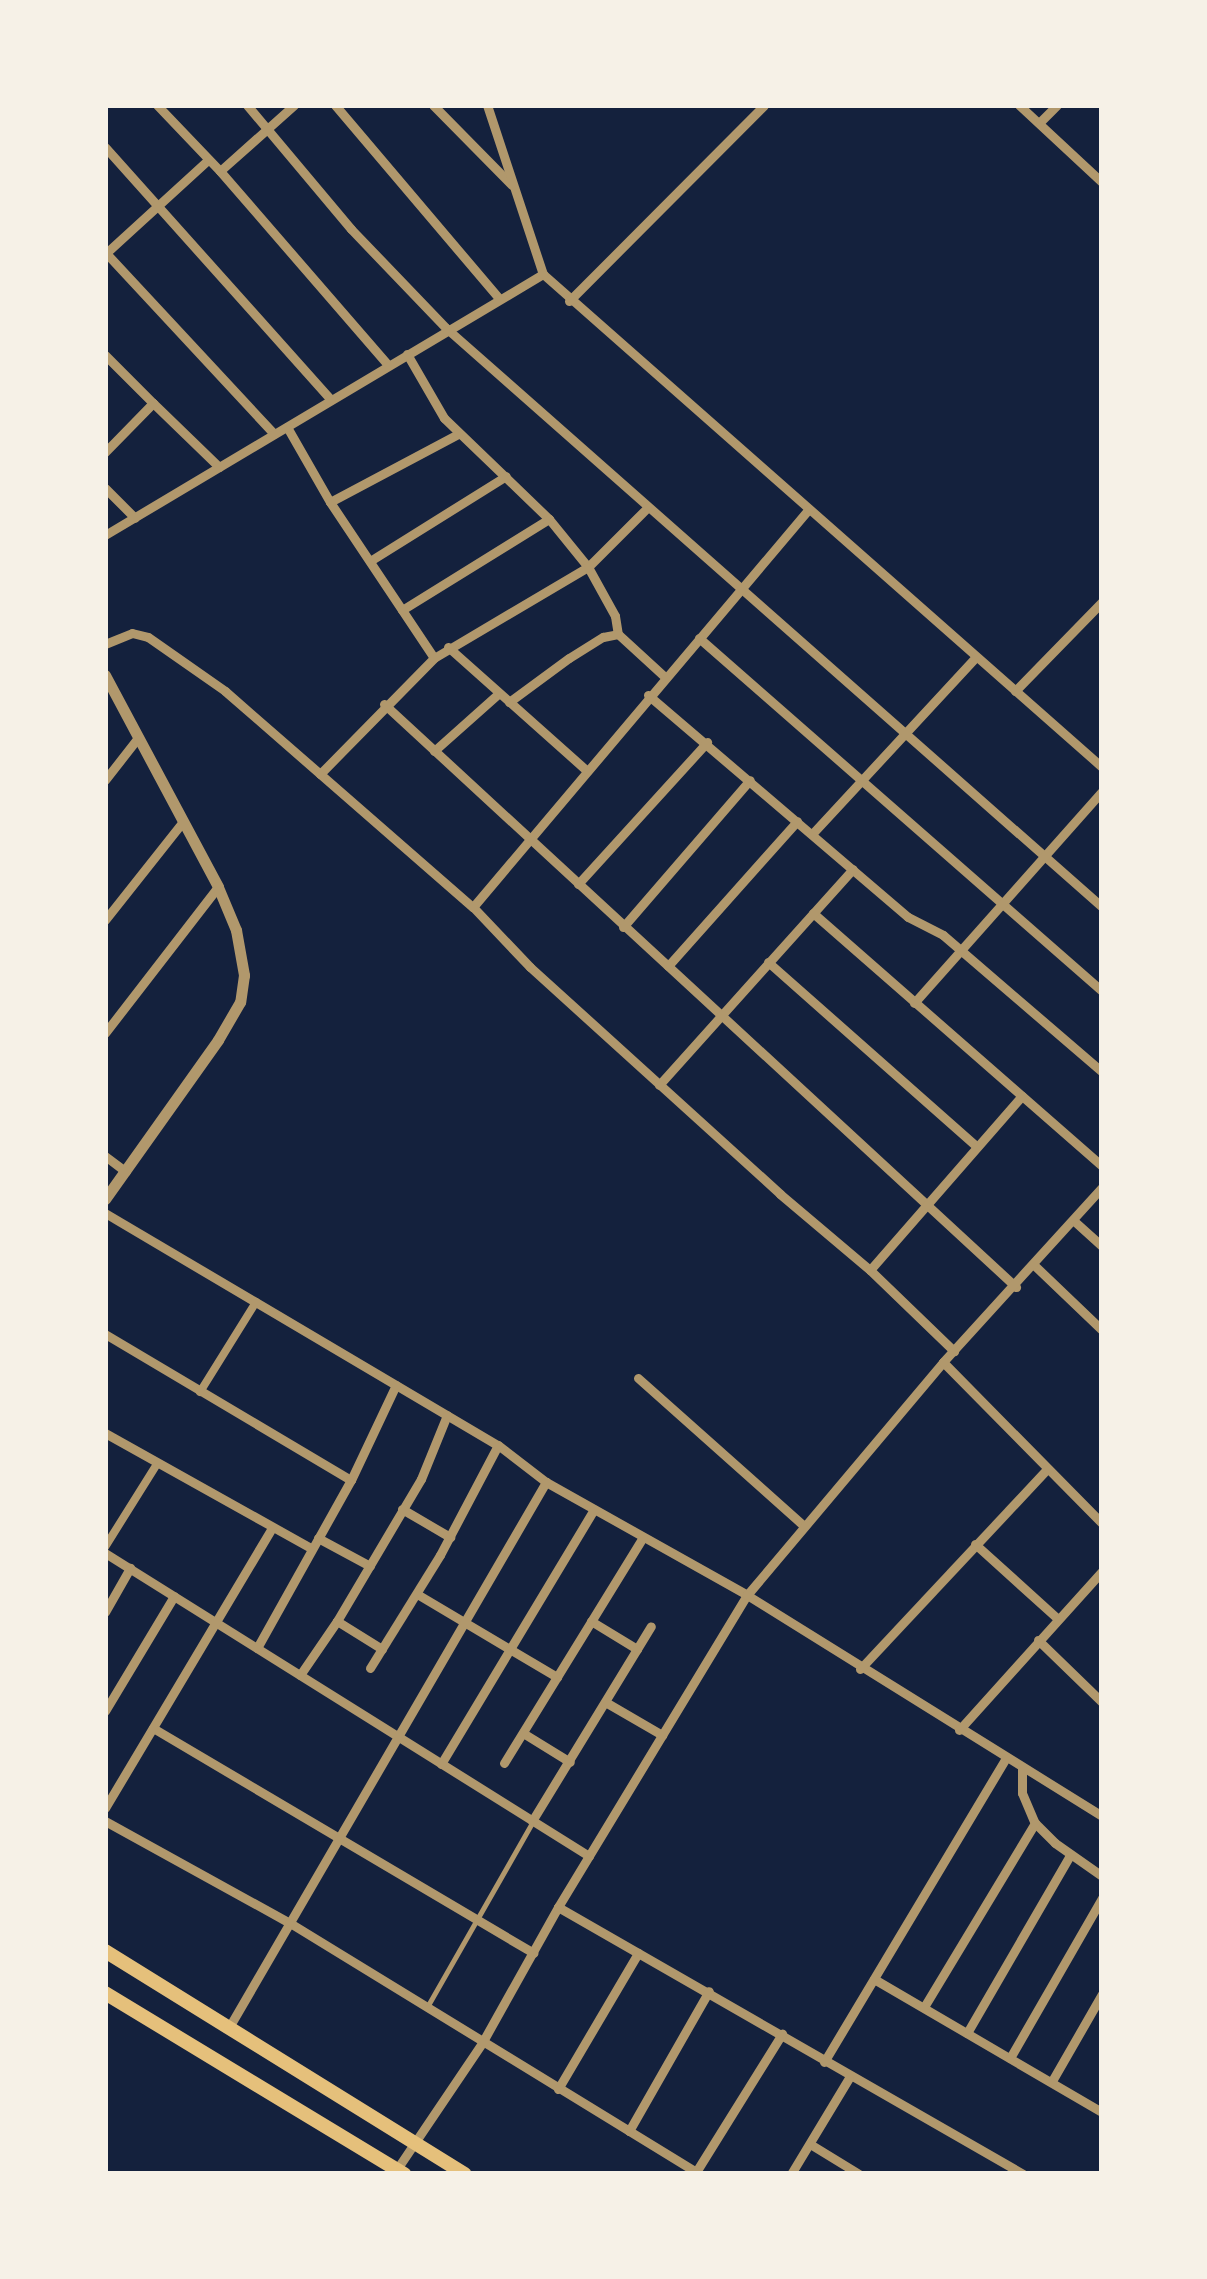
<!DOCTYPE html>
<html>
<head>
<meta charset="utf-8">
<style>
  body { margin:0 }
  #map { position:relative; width:1207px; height:2279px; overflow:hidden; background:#14213d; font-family:"Asap Condensed",sans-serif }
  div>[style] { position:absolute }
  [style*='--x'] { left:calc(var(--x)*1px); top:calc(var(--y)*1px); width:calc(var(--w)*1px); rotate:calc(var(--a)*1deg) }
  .service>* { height:5px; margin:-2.5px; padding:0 2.5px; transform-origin:2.5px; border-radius:2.5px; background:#b1986c }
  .pedestrian>* { height:8px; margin:-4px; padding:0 4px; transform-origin:4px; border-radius:4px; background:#b1986c }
  .minor>* { height:9px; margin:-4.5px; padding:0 4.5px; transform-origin:4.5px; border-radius:4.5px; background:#b1986c }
  .tertiary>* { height:11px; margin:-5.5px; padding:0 5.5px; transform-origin:5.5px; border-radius:5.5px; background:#b1986c }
  .secondary>* { height:14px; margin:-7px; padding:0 7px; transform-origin:7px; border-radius:7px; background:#e5c07b }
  span { translate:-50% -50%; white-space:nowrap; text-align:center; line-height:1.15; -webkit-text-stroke:10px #f6f1e7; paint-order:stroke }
  .frame { position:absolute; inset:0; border:108px solid #f6f1e7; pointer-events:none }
</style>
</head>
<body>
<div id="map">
  <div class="service">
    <i style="--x:427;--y:2007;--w:212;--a:-60.3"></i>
  </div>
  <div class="pedestrian">
    <i style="--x:200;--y:1392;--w:106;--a:-58.1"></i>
    <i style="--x:105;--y:1547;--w:98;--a:-57.9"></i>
  </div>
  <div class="minor">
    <i style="--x:157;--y:105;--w:91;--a:46.3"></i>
    <i style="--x:220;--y:171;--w:257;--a:49.1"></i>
    <i style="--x:247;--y:105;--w:162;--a:50"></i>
    <i style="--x:351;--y:229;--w:137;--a:46.2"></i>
    <i style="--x:446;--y:328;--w:875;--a:41.43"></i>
    <i style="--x:335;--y:105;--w:252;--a:49.7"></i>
    <i style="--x:433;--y:105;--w:112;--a:45.4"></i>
    <i style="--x:487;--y:105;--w:178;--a:71.7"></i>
    <i style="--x:543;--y:274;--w:745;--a:41.41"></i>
    <i style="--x:1019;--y:105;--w:113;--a:42.9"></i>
    <i style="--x:1040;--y:122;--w:24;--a:-45"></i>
    <i style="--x:105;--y:147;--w:339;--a:48.2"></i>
    <i style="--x:220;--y:171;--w:99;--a:-41.7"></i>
    <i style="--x:105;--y:252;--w:248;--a:47.1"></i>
    <i style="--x:105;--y:254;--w:139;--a:-42.4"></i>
    <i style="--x:569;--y:301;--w:276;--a:-45.1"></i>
    <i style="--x:407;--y:354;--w:74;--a:60"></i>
    <i style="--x:444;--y:418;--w:146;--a:43.9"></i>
    <i style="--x:549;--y:519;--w:62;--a:50.9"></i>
    <i style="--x:588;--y:567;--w:56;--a:61.1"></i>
    <i style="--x:615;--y:616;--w:18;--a:81"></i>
    <i style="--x:105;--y:355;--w:68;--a:45"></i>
    <i style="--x:153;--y:403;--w:69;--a:134.4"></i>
    <i style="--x:153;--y:403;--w:92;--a:44.1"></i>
    <i style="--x:287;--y:427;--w:86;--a:60.2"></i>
    <i style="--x:330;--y:502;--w:187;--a:56.3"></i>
    <i style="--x:105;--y:488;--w:42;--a:45"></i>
    <i style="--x:330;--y:502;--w:145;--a:-28"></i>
    <i style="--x:105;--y:535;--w:510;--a:-30.79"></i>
    <i style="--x:370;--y:561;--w:160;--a:-32"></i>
    <i style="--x:402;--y:610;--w:173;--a:-31.8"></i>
    <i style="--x:699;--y:638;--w:536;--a:41.22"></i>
    <i style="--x:105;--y:644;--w:29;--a:-22"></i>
    <i style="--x:132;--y:633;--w:16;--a:14"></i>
    <i style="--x:148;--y:637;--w:94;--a:35"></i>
    <i style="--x:225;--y:691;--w:329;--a:41.1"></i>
    <i style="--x:473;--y:907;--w:83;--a:46.5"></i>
    <i style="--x:530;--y:967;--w:338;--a:42.2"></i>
    <i style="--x:780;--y:1194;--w:118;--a:40.2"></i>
    <i style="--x:870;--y:1270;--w:117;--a:44"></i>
    <i style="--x:448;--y:647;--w:185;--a:41.7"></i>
    <i style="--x:1015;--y:691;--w:124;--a:-45.7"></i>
    <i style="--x:648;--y:695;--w:342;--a:40.5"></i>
    <i style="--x:908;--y:917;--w:39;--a:27"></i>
    <i style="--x:943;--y:935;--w:210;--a:40.7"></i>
    <i style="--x:509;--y:702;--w:74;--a:-36.3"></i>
    <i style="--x:569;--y:658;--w:40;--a:-32"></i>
    <i style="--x:603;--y:637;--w:15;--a:-11"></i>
    <i style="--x:618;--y:634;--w:64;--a:42.5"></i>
    <i style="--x:384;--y:704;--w:860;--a:42.69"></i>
    <i style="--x:434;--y:751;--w:87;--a:-41.7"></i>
    <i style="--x:320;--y:774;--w:163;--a:-45.5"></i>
    <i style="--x:434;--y:658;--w:179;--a:-30.6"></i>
    <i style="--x:588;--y:567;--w:83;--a:-45"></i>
    <i style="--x:105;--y:780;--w:52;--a:-52"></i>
    <i style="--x:812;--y:834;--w:241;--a:-47.2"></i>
    <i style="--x:578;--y:884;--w:192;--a:-47.7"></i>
    <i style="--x:473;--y:907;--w:519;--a:-49.84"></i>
    <i style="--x:813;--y:913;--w:384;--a:41.2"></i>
    <i style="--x:105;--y:920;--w:124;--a:-51.6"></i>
    <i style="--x:623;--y:927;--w:194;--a:-49.2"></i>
    <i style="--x:768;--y:962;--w:278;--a:41.5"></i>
    <i style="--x:668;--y:966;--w:194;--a:-48.3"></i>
    <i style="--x:914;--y:1003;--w:283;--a:-48.4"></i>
    <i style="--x:105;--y:1033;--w:185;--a:-52.3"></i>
    <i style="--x:659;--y:1085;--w:290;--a:-48.1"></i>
    <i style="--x:105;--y:1156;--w:26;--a:37"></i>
    <i style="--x:105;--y:1213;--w:456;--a:30.6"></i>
    <i style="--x:498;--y:1445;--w:61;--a:37.6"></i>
    <i style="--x:546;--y:1482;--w:231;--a:29.3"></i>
    <i style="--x:747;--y:1595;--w:418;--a:31.9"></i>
    <i style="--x:1073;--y:1220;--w:39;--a:42"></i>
    <i style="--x:1034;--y:1265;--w:94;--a:43.7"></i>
    <i style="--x:870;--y:1270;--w:231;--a:-48.9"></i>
    <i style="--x:105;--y:1334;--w:286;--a:30.7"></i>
    <i style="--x:943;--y:1362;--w:226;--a:45.4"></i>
    <i style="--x:638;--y:1378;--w:221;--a:41.7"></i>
    <i style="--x:105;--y:1433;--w:236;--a:29.2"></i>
    <i style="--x:402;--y:1509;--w:56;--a:30.3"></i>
    <i style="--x:318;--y:1538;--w:59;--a:28.3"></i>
    <i style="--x:975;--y:1544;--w:110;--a:42.1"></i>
    <i style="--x:105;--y:1553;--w:571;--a:32.05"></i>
    <i style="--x:417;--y:1594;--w:163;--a:30.7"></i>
    <i style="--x:105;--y:1612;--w:51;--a:-60.4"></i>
    <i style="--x:337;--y:1621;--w:53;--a:31.9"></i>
    <i style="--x:591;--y:1621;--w:54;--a:31.3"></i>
    <i style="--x:1038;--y:1640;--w:89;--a:44.1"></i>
    <i style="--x:257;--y:1648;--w:193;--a:-60.8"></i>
    <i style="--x:351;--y:1480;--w:105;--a:-64.7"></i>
    <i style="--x:370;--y:1668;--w:133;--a:-58.2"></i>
    <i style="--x:440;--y:1555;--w:124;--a:-62.2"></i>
    <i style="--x:860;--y:1669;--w:274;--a:-46.9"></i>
    <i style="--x:300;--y:1675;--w:65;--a:-55.6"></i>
    <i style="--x:337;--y:1621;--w:165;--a:-59.4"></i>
    <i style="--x:421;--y:1479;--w:69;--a:-67.9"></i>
    <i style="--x:607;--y:1703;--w:64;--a:30.2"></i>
    <i style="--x:105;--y:1711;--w:134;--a:-59"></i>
    <i style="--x:153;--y:1728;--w:442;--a:30.6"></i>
    <i style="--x:959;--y:1730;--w:214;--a:-48"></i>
    <i style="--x:523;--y:1733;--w:55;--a:31.7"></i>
    <i style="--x:504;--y:1763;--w:265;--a:-58.4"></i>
    <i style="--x:441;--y:1764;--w:297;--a:-59"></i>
    <i style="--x:1022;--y:1767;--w:26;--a:90"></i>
    <i style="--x:1022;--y:1793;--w:33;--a:67"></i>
    <i style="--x:1035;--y:1823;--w:28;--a:45"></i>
    <i style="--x:1055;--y:1843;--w:57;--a:35.1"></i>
    <i style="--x:105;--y:1808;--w:326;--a:-59.2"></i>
    <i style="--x:105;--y:1821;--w:211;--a:28.9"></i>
    <i style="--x:290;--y:1923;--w:480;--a:31.5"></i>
    <i style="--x:532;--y:1821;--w:228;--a:-58.6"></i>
    <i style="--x:558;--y:1907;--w:536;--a:29.86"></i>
    <i style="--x:874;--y:1979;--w:264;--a:30.3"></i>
    <i style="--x:924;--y:2007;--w:215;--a:-58.9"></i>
    <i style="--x:228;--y:2029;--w:633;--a:-59.83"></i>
    <i style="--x:967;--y:2033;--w:206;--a:-59.9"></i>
    <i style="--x:1010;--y:2058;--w:185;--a:-60.1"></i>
    <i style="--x:824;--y:2062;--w:354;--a:-59.1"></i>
    <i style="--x:1052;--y:2081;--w:100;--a:-60.1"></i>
    <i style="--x:558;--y:2089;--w:158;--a:-59.5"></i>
    <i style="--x:629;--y:2131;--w:161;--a:-60.3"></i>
    <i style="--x:810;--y:2144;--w:57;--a:31.5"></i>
    <i style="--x:395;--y:2172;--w:156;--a:-56"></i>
    <i style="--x:482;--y:2043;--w:156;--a:-60.8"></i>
    <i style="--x:558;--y:1907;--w:365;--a:-58.8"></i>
    <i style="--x:747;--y:1595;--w:304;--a:-49.9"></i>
    <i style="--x:943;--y:1362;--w:236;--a:-47.7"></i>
    <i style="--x:696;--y:2172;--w:163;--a:-58.1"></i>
    <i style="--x:791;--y:2174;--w:112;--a:-58.9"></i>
  </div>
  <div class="tertiary">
    <i style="--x:105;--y:675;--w:240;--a:61.9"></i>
    <i style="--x:218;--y:887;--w:47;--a:67.3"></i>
    <i style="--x:236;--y:930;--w:46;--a:79.9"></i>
    <i style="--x:244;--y:975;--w:27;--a:98"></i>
    <i style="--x:240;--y:1002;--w:44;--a:120.1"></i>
    <i style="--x:218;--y:1040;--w:195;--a:125.4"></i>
  </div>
  <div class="secondary">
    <i style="--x:105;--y:1951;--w:423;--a:31.8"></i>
    <i style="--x:105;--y:1993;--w:350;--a:31.2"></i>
  </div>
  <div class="frame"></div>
</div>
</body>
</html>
